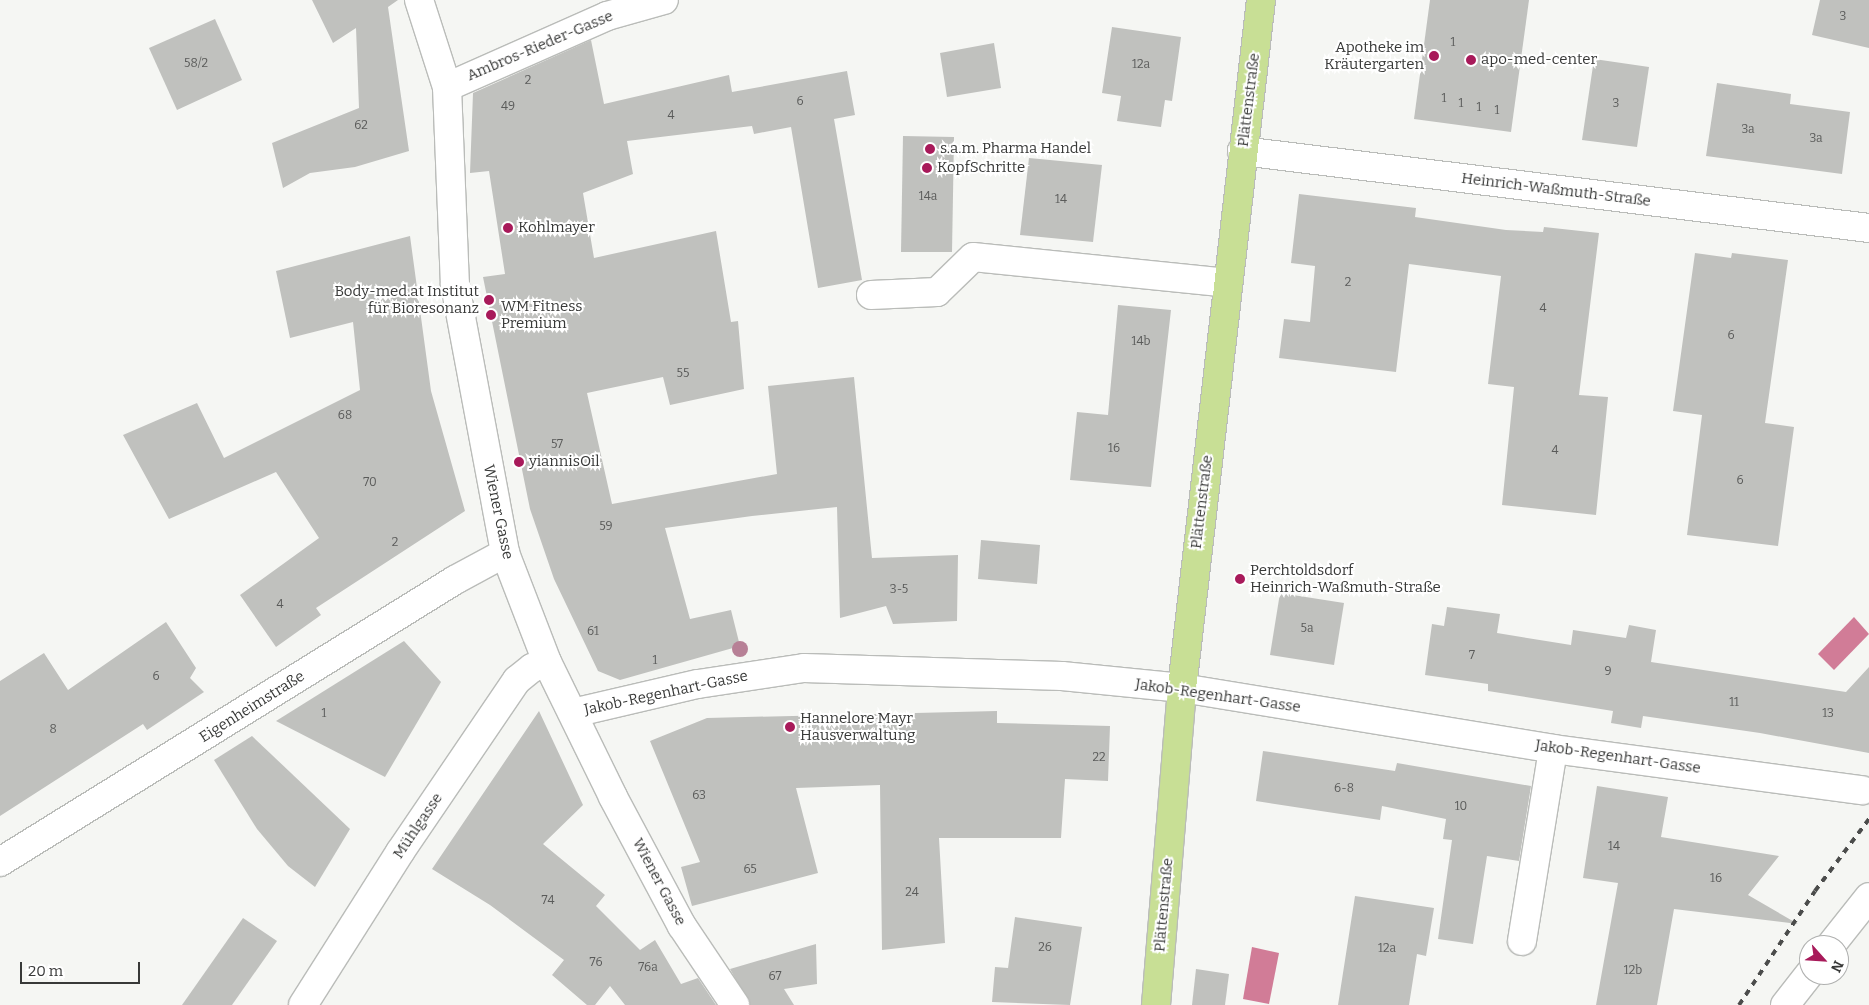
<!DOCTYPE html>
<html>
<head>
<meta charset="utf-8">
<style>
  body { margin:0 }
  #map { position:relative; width:1869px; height:1005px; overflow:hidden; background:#f5f6f3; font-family:Bitter,serif }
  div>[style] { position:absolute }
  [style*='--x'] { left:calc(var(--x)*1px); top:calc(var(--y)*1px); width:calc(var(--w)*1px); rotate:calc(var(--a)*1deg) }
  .water>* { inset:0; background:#d17c97 }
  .building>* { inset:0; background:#c0c1be }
  .roads { filter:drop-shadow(1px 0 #babcb9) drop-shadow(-1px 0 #babcb9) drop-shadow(0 1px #babcb9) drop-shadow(0 -1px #babcb9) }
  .minor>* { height:28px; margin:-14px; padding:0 14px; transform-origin:14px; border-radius:14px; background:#fff }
  .major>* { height:28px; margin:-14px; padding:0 14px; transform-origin:14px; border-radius:14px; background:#c8df95 }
  .rail>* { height:4px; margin-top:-2px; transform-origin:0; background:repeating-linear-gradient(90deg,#4b4c4b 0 6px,transparent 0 12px) }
  .trees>* { width:16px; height:16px; margin:-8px; border-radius:50%; background:#b78096 }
  .dots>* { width:14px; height:14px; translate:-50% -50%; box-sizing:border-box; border:2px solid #fff; border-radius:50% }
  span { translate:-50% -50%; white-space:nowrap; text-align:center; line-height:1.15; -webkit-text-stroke:4px #fff; paint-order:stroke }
  .number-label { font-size:12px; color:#5a5b5a }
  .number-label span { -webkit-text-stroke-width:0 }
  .street-label { font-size:15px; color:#383938 }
  .poi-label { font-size:15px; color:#383938 }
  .right { translate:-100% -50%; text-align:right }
  .left { translate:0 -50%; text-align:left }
  .north { position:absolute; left:1799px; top:935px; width:50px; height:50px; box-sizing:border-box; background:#fff; border:1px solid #afb0af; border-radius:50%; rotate:116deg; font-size:14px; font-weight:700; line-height:20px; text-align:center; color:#383938 }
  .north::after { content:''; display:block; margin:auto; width:18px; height:22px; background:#a81a5a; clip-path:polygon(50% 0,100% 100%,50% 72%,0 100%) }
  .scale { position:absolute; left:20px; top:962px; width:120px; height:22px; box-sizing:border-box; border:2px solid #383938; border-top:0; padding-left:6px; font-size:15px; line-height:18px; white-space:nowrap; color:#383938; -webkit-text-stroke:4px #fff; paint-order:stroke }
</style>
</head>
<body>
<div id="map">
  <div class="water">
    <i style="clip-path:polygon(1854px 617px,1869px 634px,1834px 670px,1818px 654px)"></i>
    <i style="clip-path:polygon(1252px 947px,1279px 953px,1269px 1004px,1243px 999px)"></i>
  </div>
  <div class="building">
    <i style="clip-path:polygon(312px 0,398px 0,388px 7px,409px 151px,355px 167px,310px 173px,283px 188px,272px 143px,359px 108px,356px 28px,333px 43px)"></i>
    <i style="clip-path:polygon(1430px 0,1529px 0,1511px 132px,1414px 119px)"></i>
    <i style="clip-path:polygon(1820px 0,1869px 0,1869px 48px,1812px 35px)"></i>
    <i style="clip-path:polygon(215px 19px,242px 80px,177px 110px,149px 48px)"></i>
    <i style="clip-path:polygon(1112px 27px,1181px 37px,1172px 101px,1165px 100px,1161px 127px,1117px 121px,1121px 96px,1102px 93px)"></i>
    <i style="clip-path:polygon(591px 40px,604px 104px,729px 75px,732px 92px,847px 71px,855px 115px,834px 119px,862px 280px,818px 288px,791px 127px,754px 134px,752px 126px,627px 141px,633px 174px,583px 193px,594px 258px,716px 231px,731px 322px,738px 321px,744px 389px,670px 405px,663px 377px,587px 393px,612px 504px,777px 474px,768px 386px,854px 377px,872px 558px,958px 555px,957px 621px,893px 624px,886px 606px,840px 618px,837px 507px,752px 516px,665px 528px,690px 619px,731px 610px,740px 646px,620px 680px,598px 671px,554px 579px,530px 509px,483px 277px,505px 274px,489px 171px,470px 173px,473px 93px)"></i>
    <i style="clip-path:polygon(994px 43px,1001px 88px,947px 97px,940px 53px)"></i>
    <i style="clip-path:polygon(1594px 59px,1649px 67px,1637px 147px,1582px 140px)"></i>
    <i style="clip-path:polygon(1717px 83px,1791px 94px,1790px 104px,1850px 112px,1842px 174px,1706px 156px)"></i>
    <i style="clip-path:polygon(903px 136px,954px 137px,952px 252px,901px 252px)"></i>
    <i style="clip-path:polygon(1029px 158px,1102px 165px,1093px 242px,1020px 235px)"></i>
    <i style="clip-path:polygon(1299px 194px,1416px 208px,1415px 217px,1506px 230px,1543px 232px,1544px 227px,1599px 233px,1579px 395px,1608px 397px,1596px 515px,1502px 505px,1514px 387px,1488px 384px,1501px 276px,1409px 264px,1396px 372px,1279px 358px,1284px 319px,1310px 322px,1315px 266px,1291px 263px)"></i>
    <i style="clip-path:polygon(410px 236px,431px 391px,465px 511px,316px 608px,321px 615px,276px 647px,240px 595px,319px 538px,276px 472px,169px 519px,123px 435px,197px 403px,224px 458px,360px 390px,353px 322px,290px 338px,276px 271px)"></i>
    <i style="clip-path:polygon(1695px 253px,1731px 258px,1732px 253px,1788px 260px,1765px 423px,1794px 427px,1778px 546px,1687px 535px,1702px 415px,1673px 411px)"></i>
    <i style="clip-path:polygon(1118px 305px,1171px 310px,1151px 487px,1070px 480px,1077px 412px,1108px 415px)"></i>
    <i style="clip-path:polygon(981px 540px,1040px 545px,1037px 584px,978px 579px)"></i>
    <i style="clip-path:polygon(1280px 593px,1344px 603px,1334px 665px,1270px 655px)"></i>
    <i style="clip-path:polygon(1447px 607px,1500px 614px,1497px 633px,1571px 645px,1573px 630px,1626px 638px,1629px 625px,1656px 630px,1651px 662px,1846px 692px,1869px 667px,1869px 753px,1760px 733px,1643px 716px,1641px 728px,1611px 723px,1613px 711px,1488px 691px,1488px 684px,1425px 675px,1432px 624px,1444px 626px)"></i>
    <i style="clip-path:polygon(166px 622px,196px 668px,190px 678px,204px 692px,147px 730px,143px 724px,0 816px,0 681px,44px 653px,68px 690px)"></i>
    <i style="clip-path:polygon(404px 641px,441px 682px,385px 777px,276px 721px)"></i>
    <i style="clip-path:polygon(539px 711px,583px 805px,543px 844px,605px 895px,596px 906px,640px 950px,655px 940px,681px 984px,698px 978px,716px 1005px,625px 1005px,610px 986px,595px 1005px,587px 1005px,552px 975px,564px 960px,490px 905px,432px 869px)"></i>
    <i style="clip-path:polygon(997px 711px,997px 723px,1110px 726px,1108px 781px,1065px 779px,1061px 838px,939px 838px,945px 943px,882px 950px,880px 785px,796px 788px,818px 873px,692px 906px,681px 867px,700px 862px,650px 741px,707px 718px)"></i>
    <i style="clip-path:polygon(252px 736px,350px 829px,315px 887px,288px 866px,257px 829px,214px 760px)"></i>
    <i style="clip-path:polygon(1263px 751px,1395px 771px,1397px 763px,1531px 786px,1519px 861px,1487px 856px,1473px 944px,1438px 939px,1452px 840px,1443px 839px,1446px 819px,1382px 806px,1380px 820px,1256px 801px)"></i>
    <i style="clip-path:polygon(1597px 786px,1668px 797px,1661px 837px,1779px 856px,1748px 895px,1798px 924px,1674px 909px,1657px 1005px,1596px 1005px,1618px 883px,1583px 878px)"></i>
    <i style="clip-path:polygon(1355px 896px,1434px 908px,1426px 956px,1417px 954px,1409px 1005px,1338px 1005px)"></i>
    <i style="clip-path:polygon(1015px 917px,1082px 927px,1070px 1005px,992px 1002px,995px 967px,1008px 968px)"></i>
    <i style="clip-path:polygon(243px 918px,277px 941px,232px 1005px,182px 1005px)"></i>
    <i style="clip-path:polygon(816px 944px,817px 984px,784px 989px,794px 1005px,750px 1005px,730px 969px)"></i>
    <i style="clip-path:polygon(1196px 969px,1229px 974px,1225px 1005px,1192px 1005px)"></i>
  </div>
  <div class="roads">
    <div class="minor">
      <i style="--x:419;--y:0;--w:91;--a:72.2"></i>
      <i style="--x:447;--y:87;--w:198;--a:87.7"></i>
      <i style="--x:455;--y:285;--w:273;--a:79.4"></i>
      <i style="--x:505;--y:553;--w:117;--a:68.9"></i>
      <i style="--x:547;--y:662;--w:150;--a:63.9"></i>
      <i style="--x:613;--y:797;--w:146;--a:61.9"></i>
      <i style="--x:682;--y:926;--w:95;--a:56.1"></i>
      <i style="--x:447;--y:87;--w:175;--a:-23.9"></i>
      <i style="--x:607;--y:16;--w:59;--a:-15.7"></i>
      <i style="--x:1242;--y:151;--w:632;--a:7"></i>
      <i style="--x:871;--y:295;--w:66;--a:-2.6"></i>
      <i style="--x:937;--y:292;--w:50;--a:-44.2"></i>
      <i style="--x:973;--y:257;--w:256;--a:5.8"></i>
      <i style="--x:573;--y:713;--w:128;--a:-13.1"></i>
      <i style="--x:698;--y:684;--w:107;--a:-8.6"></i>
      <i style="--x:804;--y:668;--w:258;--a:1.8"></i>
      <i style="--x:1062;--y:676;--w:121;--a:5.7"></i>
      <i style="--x:1182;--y:688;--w:376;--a:9.3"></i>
      <i style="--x:1553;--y:749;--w:312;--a:7.6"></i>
      <i style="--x:0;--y:862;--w:535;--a:-31.79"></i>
      <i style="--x:455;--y:580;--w:57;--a:-28.4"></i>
      <i style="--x:1522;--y:941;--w:194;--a:-80.8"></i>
      <i style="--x:1831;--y:945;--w:61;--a:-51.6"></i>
      <i style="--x:303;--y:1005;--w:181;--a:-57.6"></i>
      <i style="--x:400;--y:852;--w:208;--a:-55.8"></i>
      <i style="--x:517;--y:680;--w:19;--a:-39"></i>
      <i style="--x:532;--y:668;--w:16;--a:-22"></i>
      <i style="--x:1785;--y:1005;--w:39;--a:-52"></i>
    </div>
    <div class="major">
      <i style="--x:1156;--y:1005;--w:318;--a:-85.3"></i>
      <i style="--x:1182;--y:688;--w:693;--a:-83.45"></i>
    </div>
  </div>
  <div class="rail">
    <i style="--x:1739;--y:1005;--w:137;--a:-56.3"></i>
    <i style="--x:1815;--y:891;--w:90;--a:-53.1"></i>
  </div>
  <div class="trees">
    <i style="left:740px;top:649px"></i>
  </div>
  <div class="dots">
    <i style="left:1434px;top:56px;background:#a81a5a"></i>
    <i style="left:1471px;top:60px;background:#a81a5a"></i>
    <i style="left:930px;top:149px;background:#a81a5a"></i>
    <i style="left:927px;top:168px;background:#a81a5a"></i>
    <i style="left:508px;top:228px;background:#a81a5a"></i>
    <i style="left:489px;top:300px;background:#a81a5a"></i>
    <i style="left:491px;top:315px;background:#a81a5a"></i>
    <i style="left:519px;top:462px;background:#a81a5a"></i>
    <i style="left:1240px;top:579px;background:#a81a5a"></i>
    <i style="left:790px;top:727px;background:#a81a5a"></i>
  </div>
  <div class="number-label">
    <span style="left:1843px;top:17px">3</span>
    <span style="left:1453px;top:43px">1</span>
    <span style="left:196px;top:64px">58/2</span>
    <span style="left:1141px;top:65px">12a</span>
    <span style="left:528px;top:81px">2</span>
    <span style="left:1444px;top:99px">1</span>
    <span style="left:800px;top:102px">6</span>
    <span style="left:1461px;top:104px">1</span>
    <span style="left:1616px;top:104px">3</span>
    <span style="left:508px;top:107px">49</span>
    <span style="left:1479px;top:108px">1</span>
    <span style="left:1497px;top:111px">1</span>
    <span style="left:671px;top:116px">4</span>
    <span style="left:361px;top:126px">62</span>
    <span style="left:1748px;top:130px">3a</span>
    <span style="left:1816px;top:139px">3a</span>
    <span style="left:928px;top:197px">14a</span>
    <span style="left:1061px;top:200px">14</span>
    <span style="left:1348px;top:283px">2</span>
    <span style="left:1543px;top:309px">4</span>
    <span style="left:1731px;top:336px">6</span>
    <span style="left:1141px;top:342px">14b</span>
    <span style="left:683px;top:374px">55</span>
    <span style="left:345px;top:416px">68</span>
    <span style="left:557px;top:445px">57</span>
    <span style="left:1114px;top:449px">16</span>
    <span style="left:1555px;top:451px">4</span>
    <span style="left:1740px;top:481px">6</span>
    <span style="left:370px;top:483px">70</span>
    <span style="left:606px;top:527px">59</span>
    <span style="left:395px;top:543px">2</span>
    <span style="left:899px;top:590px">3-5</span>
    <span style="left:280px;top:605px">4</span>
    <span style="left:1307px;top:629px">5a</span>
    <span style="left:593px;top:632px">61</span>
    <span style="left:1472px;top:656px">7</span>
    <span style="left:655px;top:661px">1</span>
    <span style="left:1608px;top:672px">9</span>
    <span style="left:156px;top:677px">6</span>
    <span style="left:1734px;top:703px">11</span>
    <span style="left:324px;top:714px">1</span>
    <span style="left:1828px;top:714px">13</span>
    <span style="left:53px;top:730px">8</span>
    <span style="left:1099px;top:758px">22</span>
    <span style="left:1344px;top:789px">6-8</span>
    <span style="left:699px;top:796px">63</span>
    <span style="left:1461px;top:807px">10</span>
    <span style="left:1614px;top:847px">14</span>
    <span style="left:750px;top:870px">65</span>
    <span style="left:1716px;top:879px">16</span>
    <span style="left:912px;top:893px">24</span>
    <span style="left:548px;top:901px">74</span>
    <span style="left:1045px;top:948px">26</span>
    <span style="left:1387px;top:949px">12a</span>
    <span style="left:596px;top:963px">76</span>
    <span style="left:648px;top:968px">76a</span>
    <span style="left:1633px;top:971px">12b</span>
    <span style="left:775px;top:977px">67</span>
  </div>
  <div class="street-label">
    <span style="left:540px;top:46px;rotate:-23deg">Ambros-Rieder-Gasse</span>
    <span style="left:1249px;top:100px;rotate:-83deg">Plättenstraße</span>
    <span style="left:1556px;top:190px;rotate:7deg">Heinrich-Waßmuth-Straße</span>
    <span style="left:1202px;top:502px;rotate:-83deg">Plättenstraße</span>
    <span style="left:498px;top:512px;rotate:78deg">Wiener Gasse</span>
    <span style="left:666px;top:693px;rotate:-12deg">Jakob-Regenhart-Gasse</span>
    <span style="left:1218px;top:696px;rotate:8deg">Jakob-Regenhart-Gasse</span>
    <span style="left:252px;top:707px;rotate:-32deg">Eigenheimstraße</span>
    <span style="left:1618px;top:757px;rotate:8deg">Jakob-Regenhart-Gasse</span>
    <span style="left:418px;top:826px;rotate:-56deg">Mühlgasse</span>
    <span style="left:659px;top:882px;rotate:62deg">Wiener Gasse</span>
    <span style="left:1164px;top:905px;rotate:-85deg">Plättenstraße</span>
  </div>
  <div class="poi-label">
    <span class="right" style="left:1424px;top:56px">Apotheke im<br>Kräutergarten</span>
    <span class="left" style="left:1481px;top:60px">apo-med-center</span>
    <span class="left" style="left:940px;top:149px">s.a.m. Pharma Handel</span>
    <span class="left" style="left:937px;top:168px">KopfSchritte</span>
    <span class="left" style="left:518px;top:228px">Kohlmayer</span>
    <span class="right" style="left:479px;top:300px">Body-med.at Institut<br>für Bioresonanz</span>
    <span class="left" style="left:501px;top:315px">WM Fitness<br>Premium</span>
    <span class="left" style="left:529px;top:462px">yiannisOil</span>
    <span class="left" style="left:1250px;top:579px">Perchtoldsdorf<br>Heinrich-Waßmuth-Straße</span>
    <span class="left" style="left:800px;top:727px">Hannelore Mayr<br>Hausverwaltung</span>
  </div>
  <div class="north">N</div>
  <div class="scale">20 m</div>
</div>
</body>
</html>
